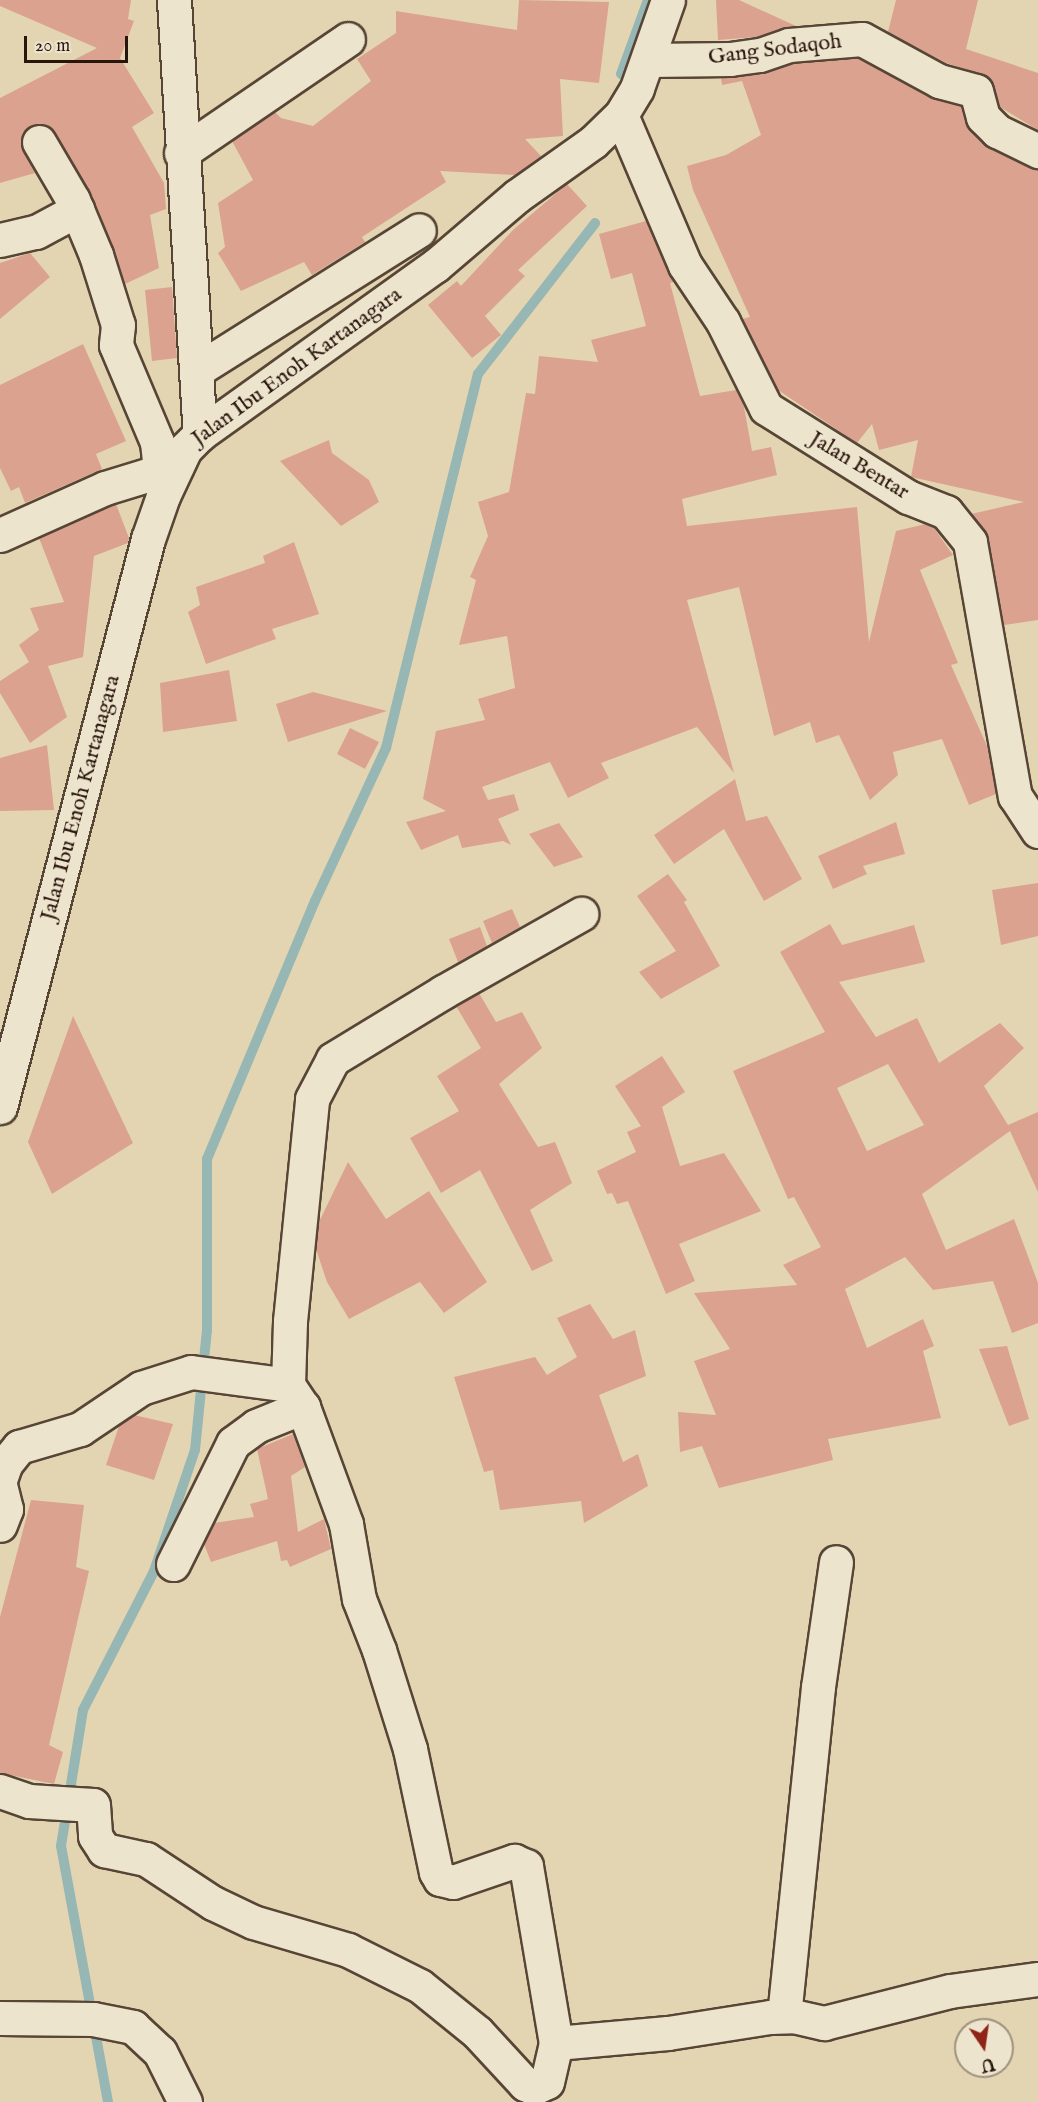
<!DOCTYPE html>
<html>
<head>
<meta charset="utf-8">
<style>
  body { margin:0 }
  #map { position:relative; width:1038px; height:2102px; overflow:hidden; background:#e4d5b2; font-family:"IM FELL English",serif }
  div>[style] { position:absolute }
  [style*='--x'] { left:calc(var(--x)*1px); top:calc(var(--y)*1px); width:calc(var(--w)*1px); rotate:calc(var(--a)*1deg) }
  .stream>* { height:10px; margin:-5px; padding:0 5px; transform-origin:5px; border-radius:5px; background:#97b7b4 }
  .building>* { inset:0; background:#dba28f }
  .roads { filter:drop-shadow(2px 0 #574536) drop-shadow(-2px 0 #574536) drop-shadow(0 2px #574536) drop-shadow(0 -2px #574536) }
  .minor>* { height:33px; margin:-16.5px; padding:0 16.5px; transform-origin:16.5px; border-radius:16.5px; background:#ede4cd }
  span { translate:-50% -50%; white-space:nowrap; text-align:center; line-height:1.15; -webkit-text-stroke:4.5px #ede4cd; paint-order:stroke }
  .street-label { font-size:22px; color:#28150c }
  .north { position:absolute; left:954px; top:2018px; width:60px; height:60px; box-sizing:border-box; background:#ede4cd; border:2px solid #9e9180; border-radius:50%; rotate:167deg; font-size:16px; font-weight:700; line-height:24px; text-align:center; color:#28150c }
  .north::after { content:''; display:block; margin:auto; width:21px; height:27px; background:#8f2418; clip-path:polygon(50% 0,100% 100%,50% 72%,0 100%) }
  .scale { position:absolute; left:24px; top:36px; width:104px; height:27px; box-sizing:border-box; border:3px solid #28150c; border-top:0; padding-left:8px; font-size:18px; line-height:21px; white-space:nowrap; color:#28150c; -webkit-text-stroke:4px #ede4cd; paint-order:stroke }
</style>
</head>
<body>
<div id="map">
  <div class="stream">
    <i style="--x:621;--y:74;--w:79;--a:-70"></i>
    <i style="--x:108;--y:2102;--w:260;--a:-100.4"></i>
    <i style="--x:61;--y:1846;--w:138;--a:-80.8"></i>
    <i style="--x:83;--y:1710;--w:156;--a:-62.9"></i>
    <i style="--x:154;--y:1571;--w:128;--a:-71.3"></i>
    <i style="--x:195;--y:1450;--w:121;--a:-84.3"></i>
    <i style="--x:207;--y:1330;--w:171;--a:-90"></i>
    <i style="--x:207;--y:1159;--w:280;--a:-67.3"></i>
    <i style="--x:315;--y:901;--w:169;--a:-65.1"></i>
    <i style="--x:386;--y:748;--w:385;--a:-76.2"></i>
    <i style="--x:478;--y:374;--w:191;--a:-52.2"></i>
  </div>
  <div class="building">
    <i style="clip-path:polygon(0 0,131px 0,128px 19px,134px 21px,120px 58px,154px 113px,132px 127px,164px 183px,166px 209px,150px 215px,159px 268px,125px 284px,90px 193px,48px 125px,30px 126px,22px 133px,23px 151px,35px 173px,0 183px,0 98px,97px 48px,0 6px)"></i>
    <i style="clip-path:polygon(519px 0,609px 2px,599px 83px,560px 79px,563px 136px,525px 139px,541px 156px,515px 175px,440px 171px,446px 182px,362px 237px,365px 242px,312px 275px,304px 262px,241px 291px,218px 253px,225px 247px,218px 203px,253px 180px,232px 141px,275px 112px,281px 118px,313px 126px,371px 81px,357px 59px,396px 33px,396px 11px,517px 30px)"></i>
    <i style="clip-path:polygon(716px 0,739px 0,796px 26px,756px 37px,718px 40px)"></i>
    <i style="clip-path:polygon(896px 0,978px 0,966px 49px,1038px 73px,1038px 130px,1000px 107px,989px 77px,946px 63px,888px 32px)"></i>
    <i style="clip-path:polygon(858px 58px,930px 98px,961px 106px,969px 130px,984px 144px,1038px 170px,1038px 620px,1004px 625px,988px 539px,971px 514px,1024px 502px,911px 477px,918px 440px,879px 450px,872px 424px,857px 443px,778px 390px,742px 319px,750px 317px,693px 190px,687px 166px,726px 155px,761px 135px,742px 81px,722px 85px,721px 78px,763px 74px,793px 63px)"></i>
    <i style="clip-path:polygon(567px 184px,587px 206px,518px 270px,525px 276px,485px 316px,501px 335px,472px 358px,428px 305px,457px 281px,461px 286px,513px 230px)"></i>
    <i style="clip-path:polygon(646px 221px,674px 282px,670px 283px,700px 396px,736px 390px,744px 407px,752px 451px,771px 447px,777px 475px,682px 499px,687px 526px,857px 507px,869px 642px,896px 531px,926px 524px,934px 528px,953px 555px,920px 570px,958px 663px,951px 665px,987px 746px,996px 794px,969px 805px,942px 739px,893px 752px,898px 775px,870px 800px,839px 735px,816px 743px,810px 722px,774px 736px,739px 587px,687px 600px,734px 773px,697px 727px,601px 763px,609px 778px,568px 798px,550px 762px,482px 787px,488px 800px,514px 794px,519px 810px,498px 819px,511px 845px,503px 841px,462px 848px,458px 835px,421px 850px,406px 822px,446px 811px,423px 799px,436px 731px,485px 720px,478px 699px,515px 688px,507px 636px,459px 645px,476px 580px,470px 577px,488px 536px,478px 502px,509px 492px,526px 393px,535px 394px,539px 356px,598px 362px,591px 340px,646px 326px,632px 273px,611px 279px,599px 234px)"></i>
    <i style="clip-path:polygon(30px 253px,50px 277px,0 319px,0 263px)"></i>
    <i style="clip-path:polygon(172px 287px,177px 358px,152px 361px,145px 290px)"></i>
    <i style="clip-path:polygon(83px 344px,126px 441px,96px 454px,102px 469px,25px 503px,19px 487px,11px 491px,0 468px,0 385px)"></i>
    <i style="clip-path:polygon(329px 440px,332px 453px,369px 480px,379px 502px,341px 526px,280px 461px)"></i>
    <i style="clip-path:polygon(116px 504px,129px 538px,128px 543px,94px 556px,83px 657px,48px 666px,67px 717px,30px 743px,0 693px,0 681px,29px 662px,19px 645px,39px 630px,30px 608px,64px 602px,39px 538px)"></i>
    <i style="clip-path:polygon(294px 542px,319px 614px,272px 629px,276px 639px,206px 664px,188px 612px,200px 605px,196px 587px,265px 563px,263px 556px)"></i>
    <i style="clip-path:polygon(229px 670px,237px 721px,163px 732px,160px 683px)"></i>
    <i style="clip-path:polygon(313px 692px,387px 711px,288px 742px,276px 704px)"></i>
    <i style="clip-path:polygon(350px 728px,379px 742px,365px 769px,337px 754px)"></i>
    <i style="clip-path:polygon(47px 745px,54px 810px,0 811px,0 758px)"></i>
    <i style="clip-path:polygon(735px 779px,746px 821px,767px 816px,802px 879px,764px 901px,724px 829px,674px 864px,654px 835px)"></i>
    <i style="clip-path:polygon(896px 822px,905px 854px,863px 866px,867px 874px,833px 889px,818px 856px)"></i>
    <i style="clip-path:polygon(559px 823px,583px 857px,554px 867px,529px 834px)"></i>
    <i style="clip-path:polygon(668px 874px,687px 900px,684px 902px,720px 966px,661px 999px,639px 972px,676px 951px,637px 896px)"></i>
    <i style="clip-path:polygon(1038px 883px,1038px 936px,1001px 945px,992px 890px)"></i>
    <i style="clip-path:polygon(512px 909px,520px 927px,492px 943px,483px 921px)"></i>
    <i style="clip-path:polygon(evenodd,830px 924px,842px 945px,914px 925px,925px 962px,839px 982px,876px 1037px,917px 1018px,939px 1063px,1000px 1023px,1024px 1048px,984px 1086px,1008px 1125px,1038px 1112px,1038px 1192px,1010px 1131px,922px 1194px,946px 1250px,1014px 1219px,1038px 1283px,1038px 1323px,1012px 1333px,993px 1281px,933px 1290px,905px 1257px,845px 1289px,867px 1348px,923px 1319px,934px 1346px,923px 1351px,941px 1418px,828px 1439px,833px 1460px,719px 1488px,702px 1446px,680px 1452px,678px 1412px,716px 1415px,694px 1361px,730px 1349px,694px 1293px,797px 1285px,783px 1265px,821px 1247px,794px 1197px,788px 1199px,733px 1071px,825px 1032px,780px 952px,830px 924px,888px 1064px,924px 1125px,867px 1151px,837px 1088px,888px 1064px)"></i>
    <i style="clip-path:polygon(480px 927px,487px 946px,458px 962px,449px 939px)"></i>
    <i style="clip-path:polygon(479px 993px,496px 1022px,522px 1012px,542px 1048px,499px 1084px,538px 1147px,555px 1142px,572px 1183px,530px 1210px,553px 1261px,532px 1271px,480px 1170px,441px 1193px,410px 1138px,459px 1111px,437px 1076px,481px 1048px,456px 1006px)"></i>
    <i style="clip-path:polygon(73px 1016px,133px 1143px,52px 1194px,28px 1142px)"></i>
    <i style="clip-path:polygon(662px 1056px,685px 1092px,662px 1107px,680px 1166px,724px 1153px,761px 1211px,679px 1244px,695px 1281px,666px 1294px,628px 1201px,617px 1204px,612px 1193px,607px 1194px,597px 1171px,636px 1152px,627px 1132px,641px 1126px,615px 1086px)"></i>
    <i style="clip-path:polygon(348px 1162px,386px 1219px,429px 1191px,487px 1282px,444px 1313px,420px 1282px,349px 1319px,327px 1282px,316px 1249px,318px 1224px)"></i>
    <i style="clip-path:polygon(590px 1304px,613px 1339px,635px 1330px,646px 1376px,599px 1395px,623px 1462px,638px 1454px,648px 1486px,584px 1523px,581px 1501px,500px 1510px,493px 1470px,484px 1472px,454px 1377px,535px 1357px,547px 1375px,577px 1357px,557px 1318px)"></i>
    <i style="clip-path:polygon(1007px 1346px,1029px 1419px,1009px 1426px,979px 1349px)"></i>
    <i style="clip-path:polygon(134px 1415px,173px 1424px,154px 1480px,106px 1465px,119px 1426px)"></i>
    <i style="clip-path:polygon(293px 1434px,305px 1467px,291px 1476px,298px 1532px,324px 1519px,331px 1549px,290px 1567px,287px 1560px,281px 1561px,277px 1541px,211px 1562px,204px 1544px,214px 1523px,254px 1517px,250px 1504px,268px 1499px,257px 1449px)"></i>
    <i style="clip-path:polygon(31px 1500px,84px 1505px,76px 1567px,89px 1571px,49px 1745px,63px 1752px,54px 1784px,0 1773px,0 1617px)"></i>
  </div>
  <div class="roads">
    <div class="minor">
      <i style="--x:174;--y:0;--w:435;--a:86.6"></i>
      <i style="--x:649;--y:60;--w:81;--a:-0.7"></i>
      <i style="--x:730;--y:59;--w:30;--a:-8"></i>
      <i style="--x:760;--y:55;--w:31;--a:-19"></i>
      <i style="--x:789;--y:45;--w:73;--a:-4.7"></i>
      <i style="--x:862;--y:39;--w:88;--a:28.6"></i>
      <i style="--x:939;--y:81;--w:38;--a:15"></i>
      <i style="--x:976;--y:91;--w:27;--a:75"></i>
      <i style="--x:983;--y:117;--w:20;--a:45"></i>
      <i style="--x:997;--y:131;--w:46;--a:26"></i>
      <i style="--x:621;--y:115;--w:163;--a:66.9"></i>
      <i style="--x:685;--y:265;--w:69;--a:56.3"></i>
      <i style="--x:723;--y:322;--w:96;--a:63.4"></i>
      <i style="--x:766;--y:408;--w:168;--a:32.1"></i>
      <i style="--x:908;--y:497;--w:41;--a:21.5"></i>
      <i style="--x:946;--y:512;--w:38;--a:51"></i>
      <i style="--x:970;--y:542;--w:258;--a:80"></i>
      <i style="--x:1015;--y:796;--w:42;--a:56.7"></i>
      <i style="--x:39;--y:142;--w:67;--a:59.6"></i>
      <i style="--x:73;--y:200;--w:60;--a:67.3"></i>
      <i style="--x:96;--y:255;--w:73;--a:72.6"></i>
      <i style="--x:118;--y:325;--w:20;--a:96"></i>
      <i style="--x:116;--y:345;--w:105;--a:67.1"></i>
      <i style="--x:157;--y:442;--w:28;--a:84"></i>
      <i style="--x:181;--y:153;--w:202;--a:-34.3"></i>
      <i style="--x:0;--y:240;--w:37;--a:-13"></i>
      <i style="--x:36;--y:232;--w:47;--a:-28.2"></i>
      <i style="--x:197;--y:370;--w:262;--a:-32.2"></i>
      <i style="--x:0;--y:535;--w:115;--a:-24.1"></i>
      <i style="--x:105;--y:488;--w:75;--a:-17"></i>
      <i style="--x:0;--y:1107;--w:587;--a:-75.4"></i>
      <i style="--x:148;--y:539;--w:46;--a:-70.8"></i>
      <i style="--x:163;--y:496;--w:52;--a:-64.9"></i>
      <i style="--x:185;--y:449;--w:21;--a:-45"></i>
      <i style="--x:200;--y:434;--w:289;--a:-35.6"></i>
      <i style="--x:435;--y:266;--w:108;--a:-40.5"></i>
      <i style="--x:517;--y:196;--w:93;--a:-35.4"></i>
      <i style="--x:593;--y:142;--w:39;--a:-44"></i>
      <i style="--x:621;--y:115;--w:31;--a:-59"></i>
      <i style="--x:637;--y:88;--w:93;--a:-70.6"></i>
      <i style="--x:288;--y:1385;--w:64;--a:-88.2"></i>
      <i style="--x:290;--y:1321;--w:223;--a:-84.3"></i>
      <i style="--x:312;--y:1099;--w:45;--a:-62.3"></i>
      <i style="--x:333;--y:1059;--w:129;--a:-31.3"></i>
      <i style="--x:443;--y:992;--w:159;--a:-29.5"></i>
      <i style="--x:0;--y:1480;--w:18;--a:-71"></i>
      <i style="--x:6;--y:1463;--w:21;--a:-51"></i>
      <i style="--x:19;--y:1447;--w:64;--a:-16.4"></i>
      <i style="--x:80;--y:1429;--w:73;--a:-33.9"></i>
      <i style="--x:141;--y:1388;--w:52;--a:-17.7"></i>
      <i style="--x:191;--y:1372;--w:98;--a:7.6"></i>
      <i style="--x:288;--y:1385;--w:27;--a:56"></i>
      <i style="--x:303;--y:1407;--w:125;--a:69.8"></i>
      <i style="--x:346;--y:1524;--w:76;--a:80.2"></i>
      <i style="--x:359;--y:1599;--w:55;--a:68.6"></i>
      <i style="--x:379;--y:1650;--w:104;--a:72.6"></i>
      <i style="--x:410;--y:1749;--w:126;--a:78.1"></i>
      <i style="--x:436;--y:1872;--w:8;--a:60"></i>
      <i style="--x:440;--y:1879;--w:13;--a:13"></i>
      <i style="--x:453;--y:1882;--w:65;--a:-19"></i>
      <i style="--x:514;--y:1861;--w:13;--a:23"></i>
      <i style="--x:526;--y:1866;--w:180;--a:80.4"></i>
      <i style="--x:0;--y:1485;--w:25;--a:76"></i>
      <i style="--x:6;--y:1509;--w:17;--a:111"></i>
      <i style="--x:173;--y:1564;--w:135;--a:-63.6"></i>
      <i style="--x:233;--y:1443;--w:29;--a:-36"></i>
      <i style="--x:256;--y:1426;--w:51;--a:-22"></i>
      <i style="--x:0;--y:1791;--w:31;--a:19"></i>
      <i style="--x:29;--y:1801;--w:64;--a:3.6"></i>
      <i style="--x:93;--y:1805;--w:31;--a:86"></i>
      <i style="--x:95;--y:1836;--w:17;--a:57"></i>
      <i style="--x:104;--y:1850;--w:43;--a:12.1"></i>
      <i style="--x:146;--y:1859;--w:80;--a:33.3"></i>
      <i style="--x:213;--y:1903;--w:44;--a:25.4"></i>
      <i style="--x:253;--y:1922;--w:99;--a:16.4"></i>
      <i style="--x:348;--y:1950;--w:80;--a:26.6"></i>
      <i style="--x:420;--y:1986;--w:73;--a:38.9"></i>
      <i style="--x:477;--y:2032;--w:71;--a:47.3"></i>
      <i style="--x:525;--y:2084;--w:10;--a:24"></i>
      <i style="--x:534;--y:2088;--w:14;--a:-25"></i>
      <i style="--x:547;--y:2082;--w:40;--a:-77"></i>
      <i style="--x:556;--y:2043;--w:112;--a:-5.1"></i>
      <i style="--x:668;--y:2033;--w:103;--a:-8.9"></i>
      <i style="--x:770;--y:2017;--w:23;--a:-2"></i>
      <i style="--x:793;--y:2016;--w:32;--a:13"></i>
      <i style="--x:824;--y:2023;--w:130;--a:-14.3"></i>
      <i style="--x:950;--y:1991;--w:89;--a:-7.8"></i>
      <i style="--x:784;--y:2016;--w:331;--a:-84.1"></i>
      <i style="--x:818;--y:1687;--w:126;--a:-81.8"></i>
      <i style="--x:0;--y:2018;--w:93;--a:0.6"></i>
      <i style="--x:93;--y:2019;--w:41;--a:11.3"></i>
      <i style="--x:133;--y:2027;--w:37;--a:43"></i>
      <i style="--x:160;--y:2052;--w:56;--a:63.4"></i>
    </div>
  </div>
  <div class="street-label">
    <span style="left:775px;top:50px;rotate:-7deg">Gang Sodaqoh</span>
    <span style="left:297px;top:367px;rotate:-36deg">Jalan Ibu Enoh Kartanagara</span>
    <span style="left:859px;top:466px;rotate:31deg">Jalan Bentar</span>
    <span style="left:81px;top:798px;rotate:-75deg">Jalan Ibu Enoh Kartanagara</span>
  </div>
  <div class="north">U</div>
  <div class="scale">20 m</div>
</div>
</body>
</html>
